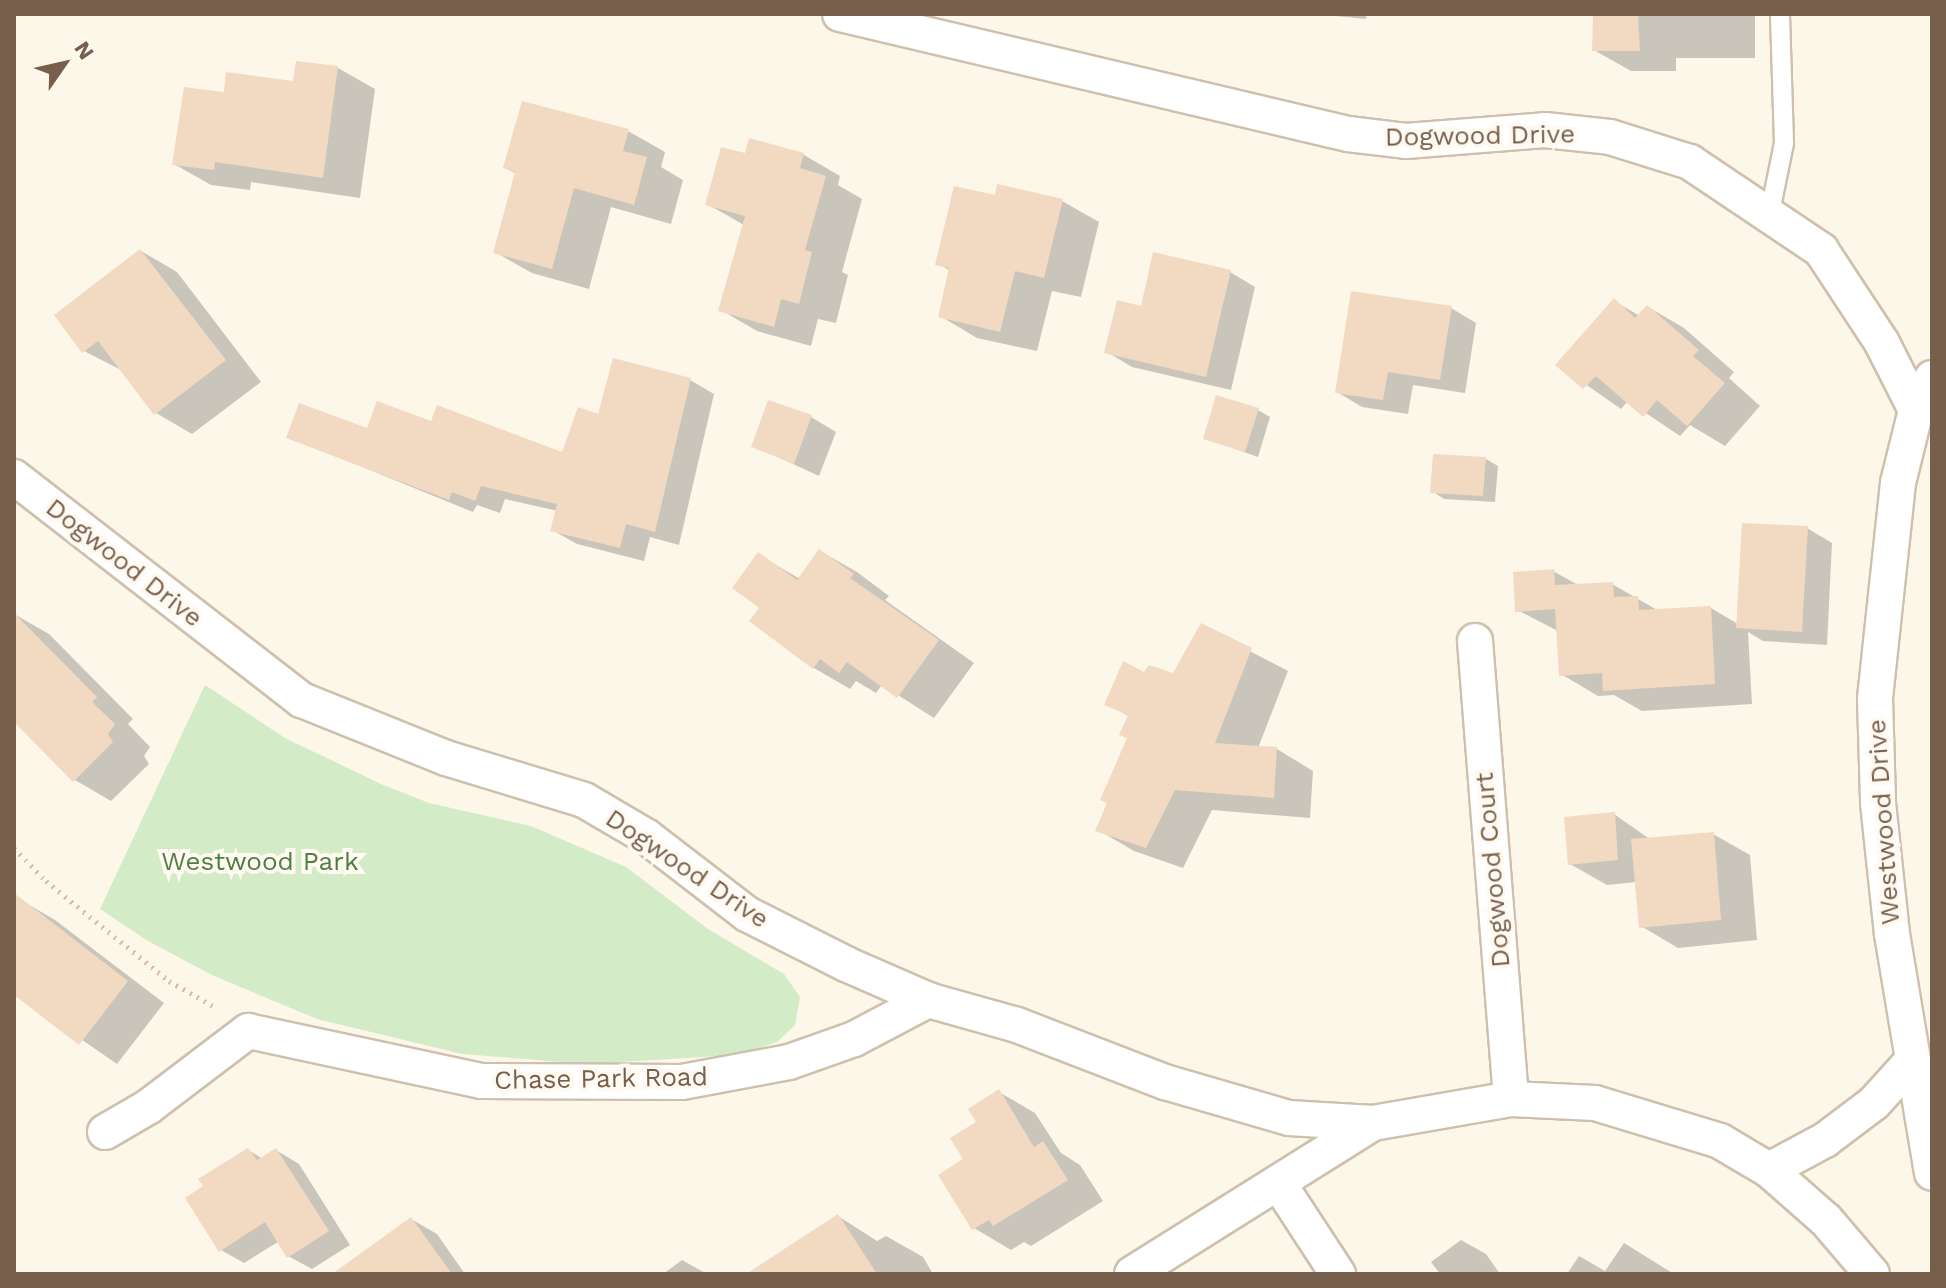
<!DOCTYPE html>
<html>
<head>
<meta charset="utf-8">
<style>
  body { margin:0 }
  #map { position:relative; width:1946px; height:1288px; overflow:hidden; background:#fdf7ea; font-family:"Work Sans",sans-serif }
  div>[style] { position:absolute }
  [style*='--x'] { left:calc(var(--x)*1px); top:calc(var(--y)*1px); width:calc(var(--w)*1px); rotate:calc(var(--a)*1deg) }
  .green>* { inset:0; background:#d3ebc7 }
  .shadow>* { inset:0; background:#0003 }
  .building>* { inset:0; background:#f2d9c1 }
  .path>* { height:5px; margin-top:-2.5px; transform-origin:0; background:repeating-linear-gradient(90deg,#d8bca4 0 2px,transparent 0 8px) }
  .roads { filter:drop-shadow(2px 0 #cfc0ae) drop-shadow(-2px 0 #cfc0ae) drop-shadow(0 2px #cfc0ae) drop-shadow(0 -2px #cfc0ae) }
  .service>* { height:18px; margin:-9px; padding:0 9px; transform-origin:9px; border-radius:9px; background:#fff }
  .minor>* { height:34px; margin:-17px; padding:0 17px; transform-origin:17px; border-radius:17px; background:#fff }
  span { translate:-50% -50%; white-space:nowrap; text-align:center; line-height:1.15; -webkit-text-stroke:8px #fffaf1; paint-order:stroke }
  .street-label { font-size:26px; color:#785f4c }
  .park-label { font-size:26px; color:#517e43 }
  .frame { position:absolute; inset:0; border:16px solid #785f4c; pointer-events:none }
  .north { position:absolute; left:24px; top:24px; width:80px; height:80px; -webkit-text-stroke:6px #fffaf1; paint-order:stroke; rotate:56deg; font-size:22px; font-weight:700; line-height:32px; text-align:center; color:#785f4c }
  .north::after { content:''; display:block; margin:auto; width:28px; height:36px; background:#785f4c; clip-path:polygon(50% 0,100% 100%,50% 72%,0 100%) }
</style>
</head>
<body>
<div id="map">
  <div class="green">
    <i style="clip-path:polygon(205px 685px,285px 738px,381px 784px,429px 803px,531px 826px,626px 867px,708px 929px,784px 974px,800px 997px,795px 1025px,777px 1042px,737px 1055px,586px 1064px,462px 1054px,317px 1019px,214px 976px,148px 941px,100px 909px)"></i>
  </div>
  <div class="shadow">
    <i style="clip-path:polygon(1315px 14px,1367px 14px,1366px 19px)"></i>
    <i style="clip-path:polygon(1595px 14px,1755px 14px,1755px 58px,1676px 58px,1676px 71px,1631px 71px,1594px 50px)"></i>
    <i style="clip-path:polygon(298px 63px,338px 68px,375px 89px,360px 198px,251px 182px,250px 190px,211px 185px,174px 164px,226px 94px,295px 84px)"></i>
    <i style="clip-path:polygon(523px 103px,628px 131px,665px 152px,661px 167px,683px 180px,671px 224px,611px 207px,589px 289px,532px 273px,495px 252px,517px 174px,505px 168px)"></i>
    <i style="clip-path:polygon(751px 141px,804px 155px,840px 176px,838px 185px,862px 199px,842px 272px,848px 275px,836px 323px,818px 319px,811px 346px,757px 331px,721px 310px,744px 225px,707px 204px,747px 155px)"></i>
    <i style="clip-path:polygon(996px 197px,1062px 201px,1099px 222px,1081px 297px,1052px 291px,1037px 351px,977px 338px,940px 316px,951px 271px,938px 264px)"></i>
    <i style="clip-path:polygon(141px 251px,177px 272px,261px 382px,192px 434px,156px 413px,123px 371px,84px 351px)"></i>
    <i style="clip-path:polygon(1230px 272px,1255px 287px,1231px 390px,1132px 367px,1107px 352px,1143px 308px)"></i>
    <i style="clip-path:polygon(1614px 301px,1640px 316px,1648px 307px,1684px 328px,1734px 372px,1729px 378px,1760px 406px,1725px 446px,1690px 425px,1680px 436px,1628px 401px,1621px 409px,1558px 365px)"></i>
    <i style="clip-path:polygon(1451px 308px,1476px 323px,1465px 393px,1413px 385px,1408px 414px,1362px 407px,1337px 392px)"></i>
    <i style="clip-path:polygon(690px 380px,714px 394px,679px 545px,650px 537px,644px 561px,577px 544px,552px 530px,558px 511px,505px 499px,500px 513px,477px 505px,473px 512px,289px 437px,432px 424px,564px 455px,600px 417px)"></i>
    <i style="clip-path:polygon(1258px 410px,1270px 417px,1258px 457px,1205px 438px)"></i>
    <i style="clip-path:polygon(811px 417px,836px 432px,819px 476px,754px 446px)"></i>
    <i style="clip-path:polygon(1486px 459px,1498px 466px,1495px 502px,1444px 499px,1432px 491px)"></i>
    <i style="clip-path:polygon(1807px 528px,1832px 543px,1827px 645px,1763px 641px,1748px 632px,1752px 704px,1642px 711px,1614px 695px,1598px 696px,1561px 674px,1558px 631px,1517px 610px,1553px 571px,1578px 585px,1612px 584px,1659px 611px,1711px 608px,1738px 624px)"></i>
    <i style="clip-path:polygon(820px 551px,857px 572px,889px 596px,885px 600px,974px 663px,934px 718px,882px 685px,876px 693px,856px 681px,850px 689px,814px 668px,762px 607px,759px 555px,800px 579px)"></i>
    <i style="clip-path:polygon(14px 614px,49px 634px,133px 719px,128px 724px,150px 747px,144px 756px,149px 764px,111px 801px,75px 780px,14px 715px)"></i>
    <i style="clip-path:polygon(1202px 626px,1288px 671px,1258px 748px,1277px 749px,1313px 771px,1310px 818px,1212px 810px,1183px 868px,1134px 851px,1098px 830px,1128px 738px,1130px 717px,1107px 704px,1144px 674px,1174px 676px)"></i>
    <i style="clip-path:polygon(1614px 814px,1651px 840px,1713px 834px,1750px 855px,1757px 940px,1678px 948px,1641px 926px,1637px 882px,1607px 885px,1570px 864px)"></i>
    <i style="clip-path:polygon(19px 899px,55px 920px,164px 1003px,117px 1064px,14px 993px,14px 905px)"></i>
    <i style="clip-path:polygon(999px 1092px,1035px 1113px,1061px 1153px,1080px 1165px,1103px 1201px,1031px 1246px,1024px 1242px,1011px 1250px,974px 1228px,966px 1160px,979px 1123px)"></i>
    <i style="clip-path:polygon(248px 1150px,263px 1159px,276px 1150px,299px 1164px,350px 1245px,312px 1269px,288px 1256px,278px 1242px,244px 1263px,221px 1250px)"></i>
    <i style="clip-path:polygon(838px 1216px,877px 1241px,886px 1236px,923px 1257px,933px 1274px,750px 1274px)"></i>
    <i style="clip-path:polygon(411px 1219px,437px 1234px,465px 1274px,378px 1274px)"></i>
    <i style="clip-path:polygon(1461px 1240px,1486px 1254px,1500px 1274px,1440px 1274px,1431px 1262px)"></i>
    <i style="clip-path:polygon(1624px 1243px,1674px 1274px,1567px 1274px,1579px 1256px,1605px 1271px)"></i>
    <i style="clip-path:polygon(682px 1260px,707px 1274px,663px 1274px)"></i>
  </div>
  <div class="building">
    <i style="clip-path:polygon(1593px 14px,1638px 14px,1640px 51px,1592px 51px)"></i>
    <i style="clip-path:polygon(296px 61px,338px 66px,323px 178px,215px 162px,214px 170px,172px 165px,184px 87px,224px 92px,226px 72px,293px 81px)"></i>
    <i style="clip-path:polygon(522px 101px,629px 129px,623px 151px,647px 157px,634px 205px,574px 188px,552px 269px,493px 253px,515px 172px,503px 168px)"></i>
    <i style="clip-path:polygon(749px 138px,804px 153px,800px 168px,826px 176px,805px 250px,812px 252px,799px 304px,781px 299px,774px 327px,718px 311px,745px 216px,705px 205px,721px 147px,745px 153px)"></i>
    <i style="clip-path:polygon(997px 184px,1063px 199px,1044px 278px,1015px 271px,1000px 332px,938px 317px,949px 268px,935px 265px,954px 186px,995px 195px)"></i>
    <i style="clip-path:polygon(140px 249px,226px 360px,154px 415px,98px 341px,82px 353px,54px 315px)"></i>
    <i style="clip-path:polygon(1153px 252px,1231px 270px,1206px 377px,1104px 353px,1117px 300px,1141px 306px)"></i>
    <i style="clip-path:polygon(1351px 291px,1452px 306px,1440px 380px,1388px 372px,1383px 400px,1335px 393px)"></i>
    <i style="clip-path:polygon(1614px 298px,1635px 318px,1647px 305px,1699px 350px,1693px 356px,1725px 383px,1687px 426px,1657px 400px,1643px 417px,1596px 376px,1583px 389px,1555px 365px)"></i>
    <i style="clip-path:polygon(613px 358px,691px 378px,655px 532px,626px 524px,620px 548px,550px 531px,557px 504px,481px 486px,475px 501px,452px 492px,449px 500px,286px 438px,299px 403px,367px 428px,377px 401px,431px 421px,437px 405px,562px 452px,578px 407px,598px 414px)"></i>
    <i style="clip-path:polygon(1216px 395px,1259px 408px,1245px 452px,1203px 439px)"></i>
    <i style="clip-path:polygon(768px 400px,812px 415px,794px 464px,751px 447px)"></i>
    <i style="clip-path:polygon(1433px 454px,1486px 457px,1483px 496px,1430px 493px)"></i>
    <i style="clip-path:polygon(1742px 523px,1808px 526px,1802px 632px,1736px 628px)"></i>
    <i style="clip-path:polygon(819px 549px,854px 574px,850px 578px,939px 640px,897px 698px,847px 662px,839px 673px,820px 659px,813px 669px,749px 621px,759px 608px,732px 588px,758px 552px,797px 580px)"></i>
    <i style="clip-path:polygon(1554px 569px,1555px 585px,1613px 582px,1614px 597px,1638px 596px,1639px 610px,1711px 606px,1715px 684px,1603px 691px,1602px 673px,1559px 676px,1555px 609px,1515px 612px,1513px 572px)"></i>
    <i style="clip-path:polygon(14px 613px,97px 697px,92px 702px,115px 724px,108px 734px,113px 742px,73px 782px,14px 722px)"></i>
    <i style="clip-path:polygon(1201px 623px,1252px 648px,1215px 743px,1277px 747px,1274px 798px,1175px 790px,1146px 848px,1095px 831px,1107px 803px,1100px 800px,1127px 738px,1119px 735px,1128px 715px,1104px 705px,1123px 661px,1144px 672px,1149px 665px,1173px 673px)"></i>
    <i style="clip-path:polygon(1615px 812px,1618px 860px,1568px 865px,1564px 817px)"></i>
    <i style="clip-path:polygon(1714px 832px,1721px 920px,1639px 928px,1631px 839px)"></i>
    <i style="clip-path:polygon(14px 893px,128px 981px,79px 1045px,14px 995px)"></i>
    <i style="clip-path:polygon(999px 1089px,1034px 1147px,1043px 1141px,1068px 1180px,993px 1226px,989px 1220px,972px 1230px,938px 1175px,963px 1159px,950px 1138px,976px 1122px,968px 1109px)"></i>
    <i style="clip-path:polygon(248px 1148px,257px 1160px,276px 1148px,329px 1231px,287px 1258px,265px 1222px,219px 1252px,185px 1198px,203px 1186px,198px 1179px)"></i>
    <i style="clip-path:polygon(838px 1214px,877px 1274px,746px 1274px)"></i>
    <i style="clip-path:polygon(411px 1217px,452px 1274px,332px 1274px)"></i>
  </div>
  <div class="path">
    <i style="--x:14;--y:848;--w:46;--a:45.9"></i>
    <i style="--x:46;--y:881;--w:159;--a:39.1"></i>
    <i style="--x:169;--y:981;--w:51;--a:29.6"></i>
  </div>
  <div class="roads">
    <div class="service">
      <i style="--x:1770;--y:212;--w:70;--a:-78.5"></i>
      <i style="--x:1784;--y:143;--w:129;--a:-91.8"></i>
    </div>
    <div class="minor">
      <i style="--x:840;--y:14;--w:522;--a:13.29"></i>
      <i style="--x:1348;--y:134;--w:58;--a:6.9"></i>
      <i style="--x:1406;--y:141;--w:139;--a:-4.5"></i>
      <i style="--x:1545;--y:130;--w:65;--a:6.1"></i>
      <i style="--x:1610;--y:137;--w:84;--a:17.4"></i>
      <i style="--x:1690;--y:162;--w:158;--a:33.9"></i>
      <i style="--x:1821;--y:250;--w:111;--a:56.7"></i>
      <i style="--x:1882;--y:343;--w:75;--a:63.1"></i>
      <i style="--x:1932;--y:378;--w:36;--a:117"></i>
      <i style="--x:1916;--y:410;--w:75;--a:103.9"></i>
      <i style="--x:1898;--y:483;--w:217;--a:96.1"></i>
      <i style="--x:1875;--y:699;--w:104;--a:88.3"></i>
      <i style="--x:1878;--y:803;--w:132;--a:83.9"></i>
      <i style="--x:1892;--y:934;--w:242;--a:80.5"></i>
      <i style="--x:14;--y:477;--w:364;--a:37.8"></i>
      <i style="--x:302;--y:700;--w:155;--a:21.9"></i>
      <i style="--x:446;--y:758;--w:144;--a:16.9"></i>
      <i style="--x:584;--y:800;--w:73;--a:30.4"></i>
      <i style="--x:647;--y:837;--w:126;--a:37.6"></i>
      <i style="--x:747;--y:914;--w:111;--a:26.8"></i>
      <i style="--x:846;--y:964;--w:90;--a:23.7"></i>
      <i style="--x:928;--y:1000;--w:92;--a:15.7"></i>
      <i style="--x:1017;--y:1025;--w:159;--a:21.1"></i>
      <i style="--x:1165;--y:1082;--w:129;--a:16.2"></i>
      <i style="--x:1289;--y:1118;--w:84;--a:3.4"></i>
      <i style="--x:1475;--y:641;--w:459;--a:85.5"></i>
      <i style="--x:105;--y:1132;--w:50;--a:-30.2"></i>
      <i style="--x:148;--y:1107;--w:126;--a:-37.2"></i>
      <i style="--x:248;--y:1031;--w:238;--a:12.1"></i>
      <i style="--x:481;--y:1081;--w:201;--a:0.3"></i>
      <i style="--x:682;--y:1082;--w:109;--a:-10.6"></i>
      <i style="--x:789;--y:1062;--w:69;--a:-19.5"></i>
      <i style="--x:854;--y:1039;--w:84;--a:-27.8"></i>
      <i style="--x:1769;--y:1170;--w:64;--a:-28.2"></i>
      <i style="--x:1825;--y:1140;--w:61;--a:-37.1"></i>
      <i style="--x:1874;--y:1103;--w:58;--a:-47.8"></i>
      <i style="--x:1279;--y:1184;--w:108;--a:56.8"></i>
      <i style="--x:1132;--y:1274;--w:284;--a:-32.1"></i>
      <i style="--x:1373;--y:1123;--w:140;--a:-9.9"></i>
      <i style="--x:1511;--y:1099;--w:84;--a:2.7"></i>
      <i style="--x:1595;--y:1103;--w:131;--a:16.9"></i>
      <i style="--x:1720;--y:1141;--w:57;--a:30.6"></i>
      <i style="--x:1769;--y:1170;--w:76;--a:41.3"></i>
      <i style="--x:1826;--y:1220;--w:71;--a:49.6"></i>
    </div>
  </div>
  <div class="street-label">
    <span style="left:1480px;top:136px;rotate:-1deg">Dogwood Drive</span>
    <span style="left:124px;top:563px;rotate:38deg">Dogwood Drive</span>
    <span style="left:1884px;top:822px;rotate:-94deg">Westwood Drive</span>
    <span style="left:687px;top:869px;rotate:34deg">Dogwood Drive</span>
    <span style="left:1493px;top:870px;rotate:-95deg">Dogwood Court</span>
    <span style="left:601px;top:1079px;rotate:-1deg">Chase Park Road</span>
  </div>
  <div class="park-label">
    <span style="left:260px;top:862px">Westwood Park</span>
  </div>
  <div class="frame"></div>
  <div class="north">N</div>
</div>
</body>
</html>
